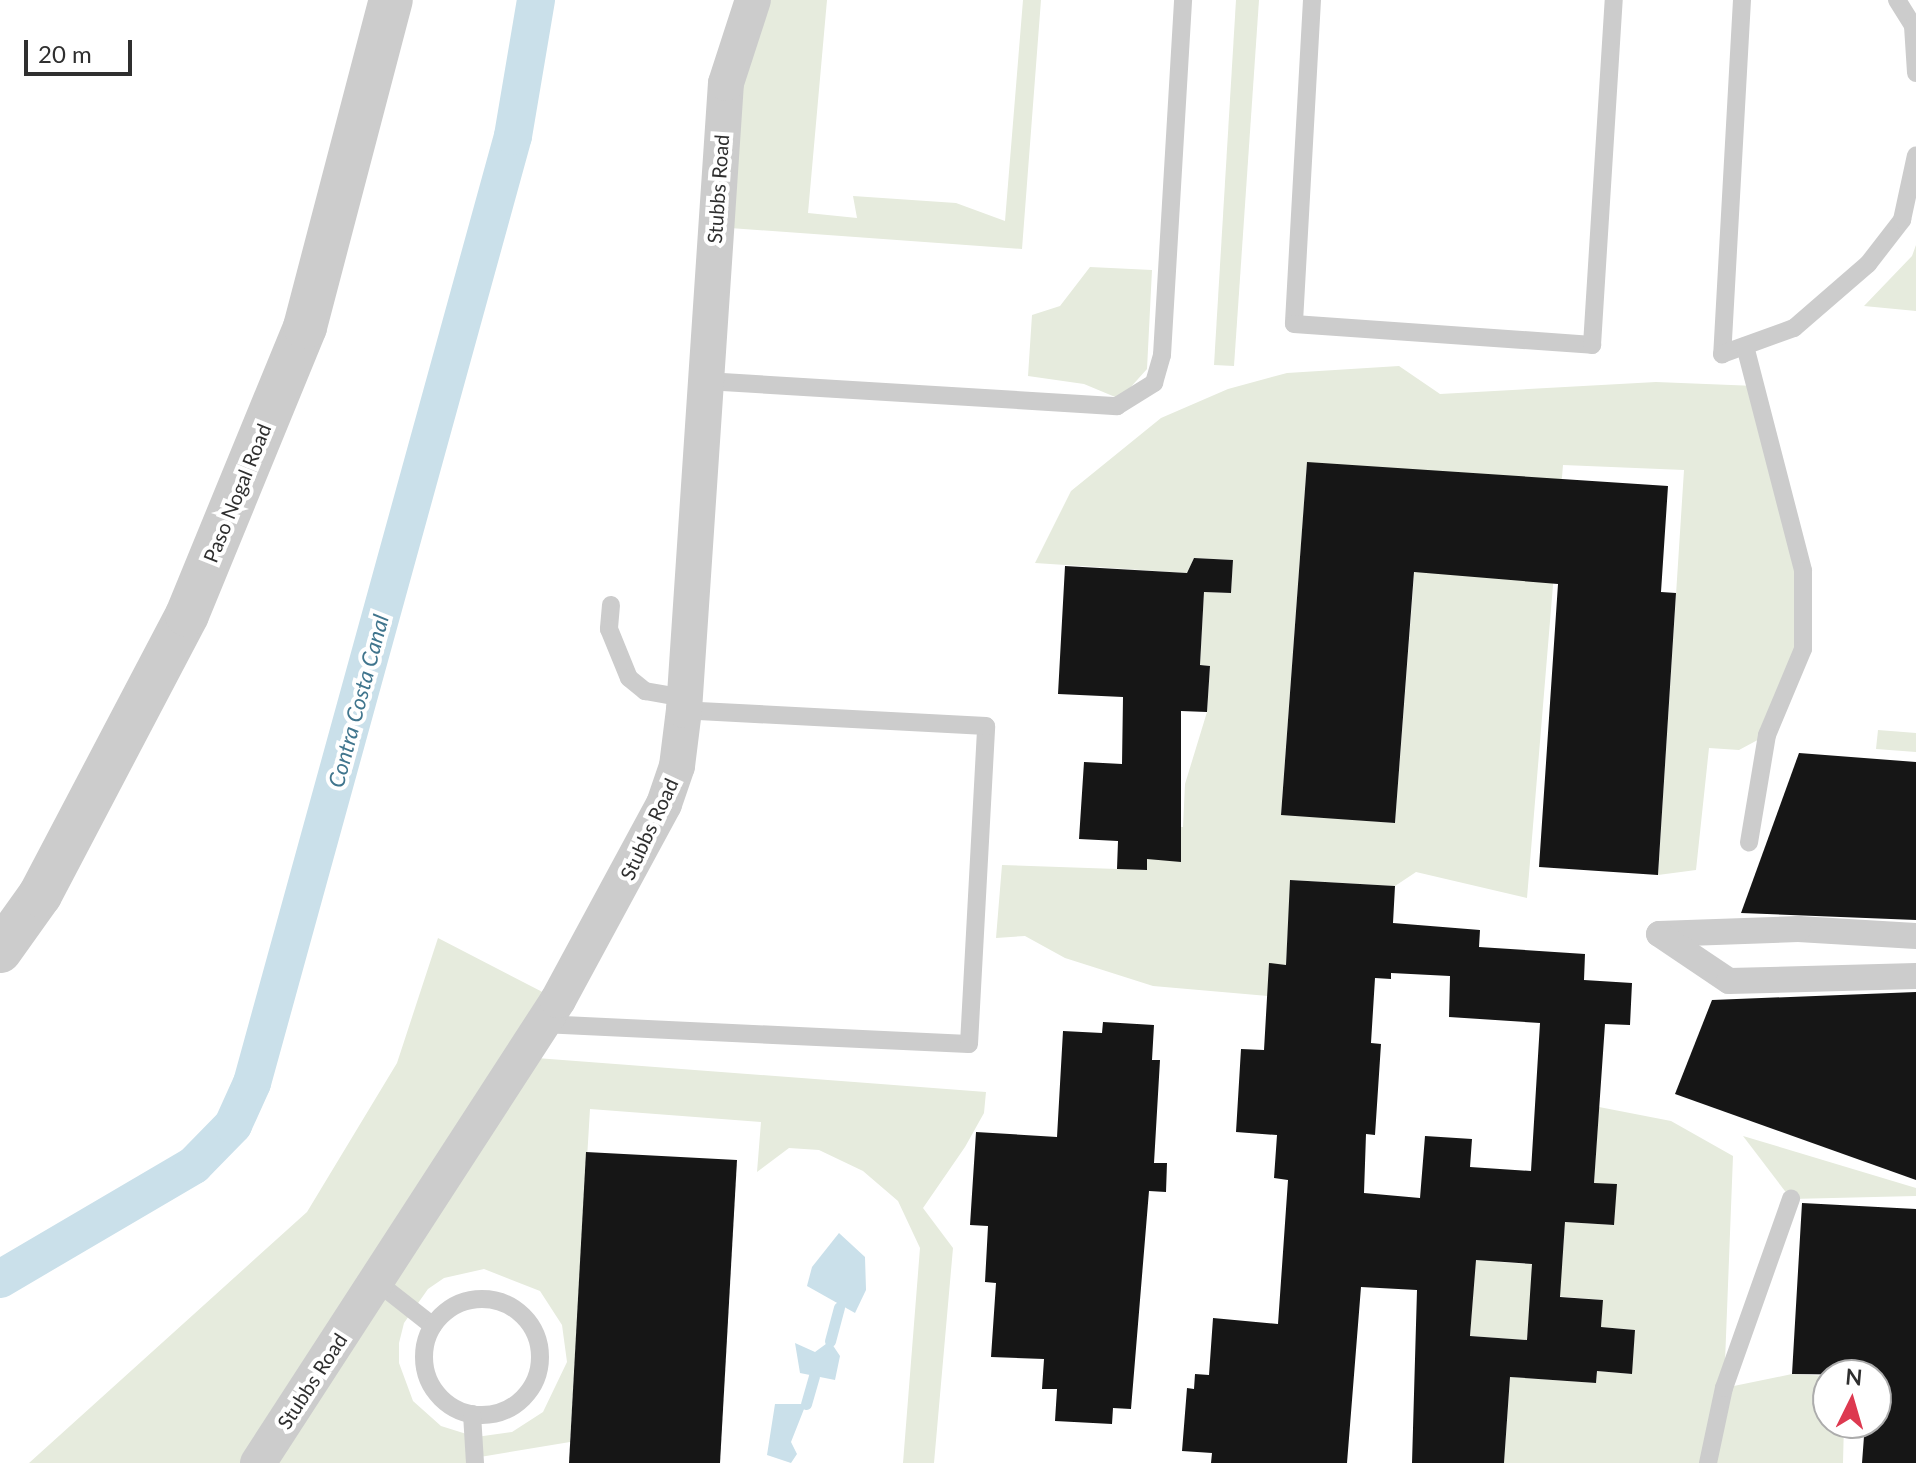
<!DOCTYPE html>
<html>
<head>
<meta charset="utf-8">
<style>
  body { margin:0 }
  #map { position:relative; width:1916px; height:1463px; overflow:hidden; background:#fff; font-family:Lato,sans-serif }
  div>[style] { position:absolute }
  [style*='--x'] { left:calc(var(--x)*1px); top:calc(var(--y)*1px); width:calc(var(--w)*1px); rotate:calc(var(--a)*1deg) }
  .green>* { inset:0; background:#e6ebdd }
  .water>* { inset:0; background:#cae0ea }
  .stream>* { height:11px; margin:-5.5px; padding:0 5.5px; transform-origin:5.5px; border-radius:5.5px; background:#cae0ea }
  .canal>* { height:38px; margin:-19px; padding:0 19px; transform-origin:19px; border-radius:19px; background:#cae0ea }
  .building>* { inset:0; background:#161616 }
  .service>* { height:18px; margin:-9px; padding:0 9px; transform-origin:9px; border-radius:9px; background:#ccc }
  .service>.ring { margin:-9px; padding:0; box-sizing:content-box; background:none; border:18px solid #ccc; border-radius:50% }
  .pedestrian>* { height:26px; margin:-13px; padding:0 13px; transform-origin:13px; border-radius:13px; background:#ccc }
  .minor>* { height:36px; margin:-18px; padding:0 18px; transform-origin:18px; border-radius:18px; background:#ccc }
  .tertiary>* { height:44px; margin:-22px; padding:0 22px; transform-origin:22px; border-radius:22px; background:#ccc }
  span { translate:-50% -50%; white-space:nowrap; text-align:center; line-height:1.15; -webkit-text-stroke:8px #fff; paint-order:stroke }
  .street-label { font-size:20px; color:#2f2f2f }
  .water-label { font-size:22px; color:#40758d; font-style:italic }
  .north { position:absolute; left:1812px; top:1359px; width:80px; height:80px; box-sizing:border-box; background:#fff; border:2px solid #acacac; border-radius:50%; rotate:5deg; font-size:22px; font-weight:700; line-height:32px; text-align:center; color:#2f2f2f }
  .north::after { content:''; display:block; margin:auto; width:28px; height:36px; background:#dd3950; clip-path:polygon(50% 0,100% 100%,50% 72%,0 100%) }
  .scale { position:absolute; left:24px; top:40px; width:108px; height:36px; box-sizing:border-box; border:4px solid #2f2f2f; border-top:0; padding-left:10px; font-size:24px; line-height:28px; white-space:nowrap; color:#2f2f2f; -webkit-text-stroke:6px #fff; paint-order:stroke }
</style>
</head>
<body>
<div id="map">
  <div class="green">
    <i style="clip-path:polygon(753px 0,827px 0,808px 213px,857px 218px,853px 196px,956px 203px,1005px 221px,1023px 0,1041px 0,1022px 249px,716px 227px)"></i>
    <i style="clip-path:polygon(1236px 0,1259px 0,1234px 366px,1214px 365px)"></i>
    <i style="clip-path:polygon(1916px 245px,1916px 311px,1864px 306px,1912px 256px)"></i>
    <i style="clip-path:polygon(1090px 267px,1152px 270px,1147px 369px,1120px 399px,1084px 384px,1028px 376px,1032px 315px,1060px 306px)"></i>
    <i style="clip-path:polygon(evenodd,1399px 366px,1440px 394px,1656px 382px,1756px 386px,1803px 571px,1803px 649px,1767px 735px,1739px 750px,1709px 748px,1696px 870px,1658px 875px,1684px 470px,1563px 465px,1527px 898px,1416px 872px,1395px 886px,1291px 880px,1286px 965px,1269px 964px,1268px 996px,1153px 986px,1065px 958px,1025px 936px,996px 938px,1002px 865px,1146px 870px,1149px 826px,1183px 827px,1185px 784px,1207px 712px,1210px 666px,1200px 665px,1204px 592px,1231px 593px,1233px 560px,1194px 558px,1187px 573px,1035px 563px,1071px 491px,1161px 418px,1228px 389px,1287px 373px,1399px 366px,1307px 463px,1422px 472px,1395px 823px,1281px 814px,1307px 463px)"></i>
    <i style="clip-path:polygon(1878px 730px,1916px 733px,1916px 752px,1876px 749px)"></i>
    <i style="clip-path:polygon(evenodd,438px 938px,558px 1000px,523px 1057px,986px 1092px,984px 1113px,965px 1147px,923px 1208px,953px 1248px,934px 1463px,903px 1463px,920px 1248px,898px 1201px,863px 1171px,819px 1150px,789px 1148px,757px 1172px,761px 1122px,590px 1109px,570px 1442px,474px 1458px,475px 1463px,29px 1463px,307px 1212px,397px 1063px,438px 938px,484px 1269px,540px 1291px,562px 1325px,567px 1362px,543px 1412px,512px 1432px,476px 1437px,441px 1426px,413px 1401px,399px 1363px,399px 1343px,404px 1323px,428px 1289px,444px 1278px,484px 1269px)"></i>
    <i style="clip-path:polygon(1599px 1107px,1671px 1121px,1733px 1156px,1724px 1388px,1792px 1374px,1828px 1376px,1828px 1423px,1844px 1423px,1843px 1463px,1504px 1463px,1510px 1377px,1596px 1383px,1597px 1371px,1631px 1374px,1635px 1330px,1601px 1327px,1603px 1300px,1531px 1294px,1527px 1340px,1470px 1336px,1473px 1294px,1465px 1257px,1501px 1239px,1499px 1262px,1562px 1266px,1565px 1222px,1614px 1225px,1594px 1183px)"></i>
    <i style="clip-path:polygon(1743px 1136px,1916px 1188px,1916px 1196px,1791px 1199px)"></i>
  </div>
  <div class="water">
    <i style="clip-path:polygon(839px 1233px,865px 1257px,866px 1290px,855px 1313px,807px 1286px,812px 1267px)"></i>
    <i style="clip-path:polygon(830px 1341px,840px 1356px,835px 1380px,800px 1373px,795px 1343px,815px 1352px)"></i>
    <i style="clip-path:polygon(775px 1404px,806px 1404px,791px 1442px,797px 1454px,791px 1463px,767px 1455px)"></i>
  </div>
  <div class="stream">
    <i style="--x:830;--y:1341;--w:35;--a:-75"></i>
    <i style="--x:806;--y:1404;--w:29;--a:-74"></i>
  </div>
  <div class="canal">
    <i style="--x:0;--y:1279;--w:225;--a:-30.4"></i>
    <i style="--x:194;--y:1165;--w:56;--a:-45.7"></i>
    <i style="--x:233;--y:1125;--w:46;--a:-65.7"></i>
    <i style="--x:252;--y:1083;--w:982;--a:-74.59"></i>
    <i style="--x:513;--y:136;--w:138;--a:-80.4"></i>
  </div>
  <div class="building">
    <i style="clip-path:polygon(1307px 462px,1668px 486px,1661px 592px,1676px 593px,1658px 875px,1539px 867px,1558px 584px,1414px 572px,1395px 823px,1281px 815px)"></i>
    <i style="clip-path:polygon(1194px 558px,1233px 560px,1231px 593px,1204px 592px,1200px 665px,1210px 666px,1207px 712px,1181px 711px,1181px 862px,1147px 859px,1147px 870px,1117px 869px,1118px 841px,1079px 839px,1084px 762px,1122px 764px,1123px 697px,1058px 694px,1065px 566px,1187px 573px)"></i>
    <i style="clip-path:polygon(1799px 753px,1916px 762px,1916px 920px,1741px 913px)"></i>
    <i style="clip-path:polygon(evenodd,1290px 880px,1395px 886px,1393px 923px,1480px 930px,1479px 947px,1585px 954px,1584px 980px,1632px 983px,1630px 1025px,1605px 1024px,1594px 1183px,1617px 1184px,1614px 1225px,1565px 1222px,1560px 1297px,1603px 1300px,1601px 1327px,1635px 1330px,1632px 1374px,1597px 1371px,1596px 1383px,1510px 1377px,1504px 1463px,1412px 1463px,1417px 1290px,1361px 1287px,1347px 1463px,1211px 1463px,1212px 1453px,1182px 1451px,1187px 1388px,1194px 1389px,1195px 1374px,1209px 1375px,1213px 1318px,1278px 1324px,1288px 1180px,1274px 1178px,1277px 1135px,1236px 1132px,1241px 1049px,1264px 1050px,1269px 963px,1286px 965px,1290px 880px,1391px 973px,1450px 976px,1449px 1017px,1540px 1023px,1531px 1171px,1470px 1167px,1472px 1139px,1425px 1136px,1420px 1198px,1364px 1193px,1366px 1134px,1375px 1135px,1381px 1044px,1371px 1043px,1375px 978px,1391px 979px,1391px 973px,1290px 880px,1476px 1260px,1532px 1264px,1527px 1340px,1470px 1336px,1476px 1260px)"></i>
    <i style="clip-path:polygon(1916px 992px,1916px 1180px,1675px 1094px,1712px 1000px)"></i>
    <i style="clip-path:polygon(1103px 1022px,1154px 1025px,1152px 1060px,1160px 1060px,1154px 1163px,1167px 1163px,1166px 1192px,1149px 1191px,1131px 1409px,1113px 1408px,1112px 1424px,1055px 1421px,1057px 1389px,1042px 1389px,1044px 1359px,991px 1357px,996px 1283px,985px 1282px,988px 1226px,970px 1225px,976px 1132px,1057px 1137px,1063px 1031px,1102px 1033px)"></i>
    <i style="clip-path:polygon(586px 1152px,737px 1160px,720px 1463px,569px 1463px)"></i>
    <i style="clip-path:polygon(1802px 1203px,1916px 1209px,1916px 1463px,1862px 1463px,1865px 1423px,1876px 1423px,1876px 1375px,1792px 1374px)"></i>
  </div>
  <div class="service">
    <i style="--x:1312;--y:0;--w:324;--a:93.2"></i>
    <i style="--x:1294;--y:324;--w:299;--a:4"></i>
    <i style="--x:1592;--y:345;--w:346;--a:-86.4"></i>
    <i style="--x:1742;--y:0;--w:355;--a:93.2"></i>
    <i style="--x:1722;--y:354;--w:77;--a:-19.9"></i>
    <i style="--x:1794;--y:328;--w:98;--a:-40.9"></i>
    <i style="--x:1868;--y:264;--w:56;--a:-52.3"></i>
    <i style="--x:1902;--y:220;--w:66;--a:-77.8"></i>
    <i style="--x:1897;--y:0;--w:31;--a:58"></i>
    <i style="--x:1913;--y:26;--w:47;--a:86.3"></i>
    <i style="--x:1745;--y:346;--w:232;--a:75.5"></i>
    <i style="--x:1803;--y:571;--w:78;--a:90"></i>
    <i style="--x:1803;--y:649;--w:93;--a:112.7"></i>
    <i style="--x:1767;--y:735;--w:109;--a:99.5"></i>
    <i style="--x:706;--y:381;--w:412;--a:3.5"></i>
    <i style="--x:1117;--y:406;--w:44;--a:-31.9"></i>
    <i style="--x:1154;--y:383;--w:29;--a:-74"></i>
    <i style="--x:1162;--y:355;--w:356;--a:-86.6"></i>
    <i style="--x:611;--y:605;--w:24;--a:95"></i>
    <i style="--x:609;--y:629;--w:53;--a:67.8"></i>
    <i style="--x:629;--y:678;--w:21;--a:39"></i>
    <i style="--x:645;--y:691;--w:41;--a:9.9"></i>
    <i style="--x:542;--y:1024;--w:427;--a:2.7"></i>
    <i style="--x:969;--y:1044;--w:318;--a:-86.9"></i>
    <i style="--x:986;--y:726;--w:302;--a:-177"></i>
    <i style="--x:377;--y:1282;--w:71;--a:38.2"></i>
    <i class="ring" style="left:424px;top:1299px;width:98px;height:98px"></i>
    <i style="--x:472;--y:1414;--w:49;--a:86.5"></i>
    <i style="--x:1708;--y:1463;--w:77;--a:-78"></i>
    <i style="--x:1724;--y:1388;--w:201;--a:-70.5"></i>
  </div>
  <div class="pedestrian">
    <i style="--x:1916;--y:936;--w:118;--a:-176.6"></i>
    <i style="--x:1798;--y:929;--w:139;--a:177.9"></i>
    <i style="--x:1659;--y:934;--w:84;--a:33.9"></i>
    <i style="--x:1729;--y:981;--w:187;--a:-1.5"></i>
  </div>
  <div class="minor">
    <i style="--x:258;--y:1463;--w:552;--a:-57.06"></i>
    <i style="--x:558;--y:1000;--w:223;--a:-61.6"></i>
    <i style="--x:664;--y:804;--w:40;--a:-71.1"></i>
    <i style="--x:677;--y:766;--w:56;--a:-82.9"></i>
    <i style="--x:684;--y:710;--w:628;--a:-86.17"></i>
    <i style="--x:726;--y:83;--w:87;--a:-72"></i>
  </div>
  <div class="tertiary">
    <i style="--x:0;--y:951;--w:69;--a:-54.5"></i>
    <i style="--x:40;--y:895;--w:316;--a:-62.3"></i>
    <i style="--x:187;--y:615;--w:311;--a:-67.7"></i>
    <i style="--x:305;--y:327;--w:338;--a:-75.3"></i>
  </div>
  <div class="street-label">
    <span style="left:718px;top:189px;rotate:-86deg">Stubbs Road</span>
    <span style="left:237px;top:493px;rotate:-68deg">Paso Nogal Road</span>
    <span style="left:649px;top:829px;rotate:-65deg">Stubbs Road</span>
    <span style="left:312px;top:1381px;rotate:-57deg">Stubbs Road</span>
  </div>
  <div class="water-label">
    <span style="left:358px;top:701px;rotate:-75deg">Contra Costa Canal</span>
  </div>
  <div class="north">N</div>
  <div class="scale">20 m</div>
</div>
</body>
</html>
